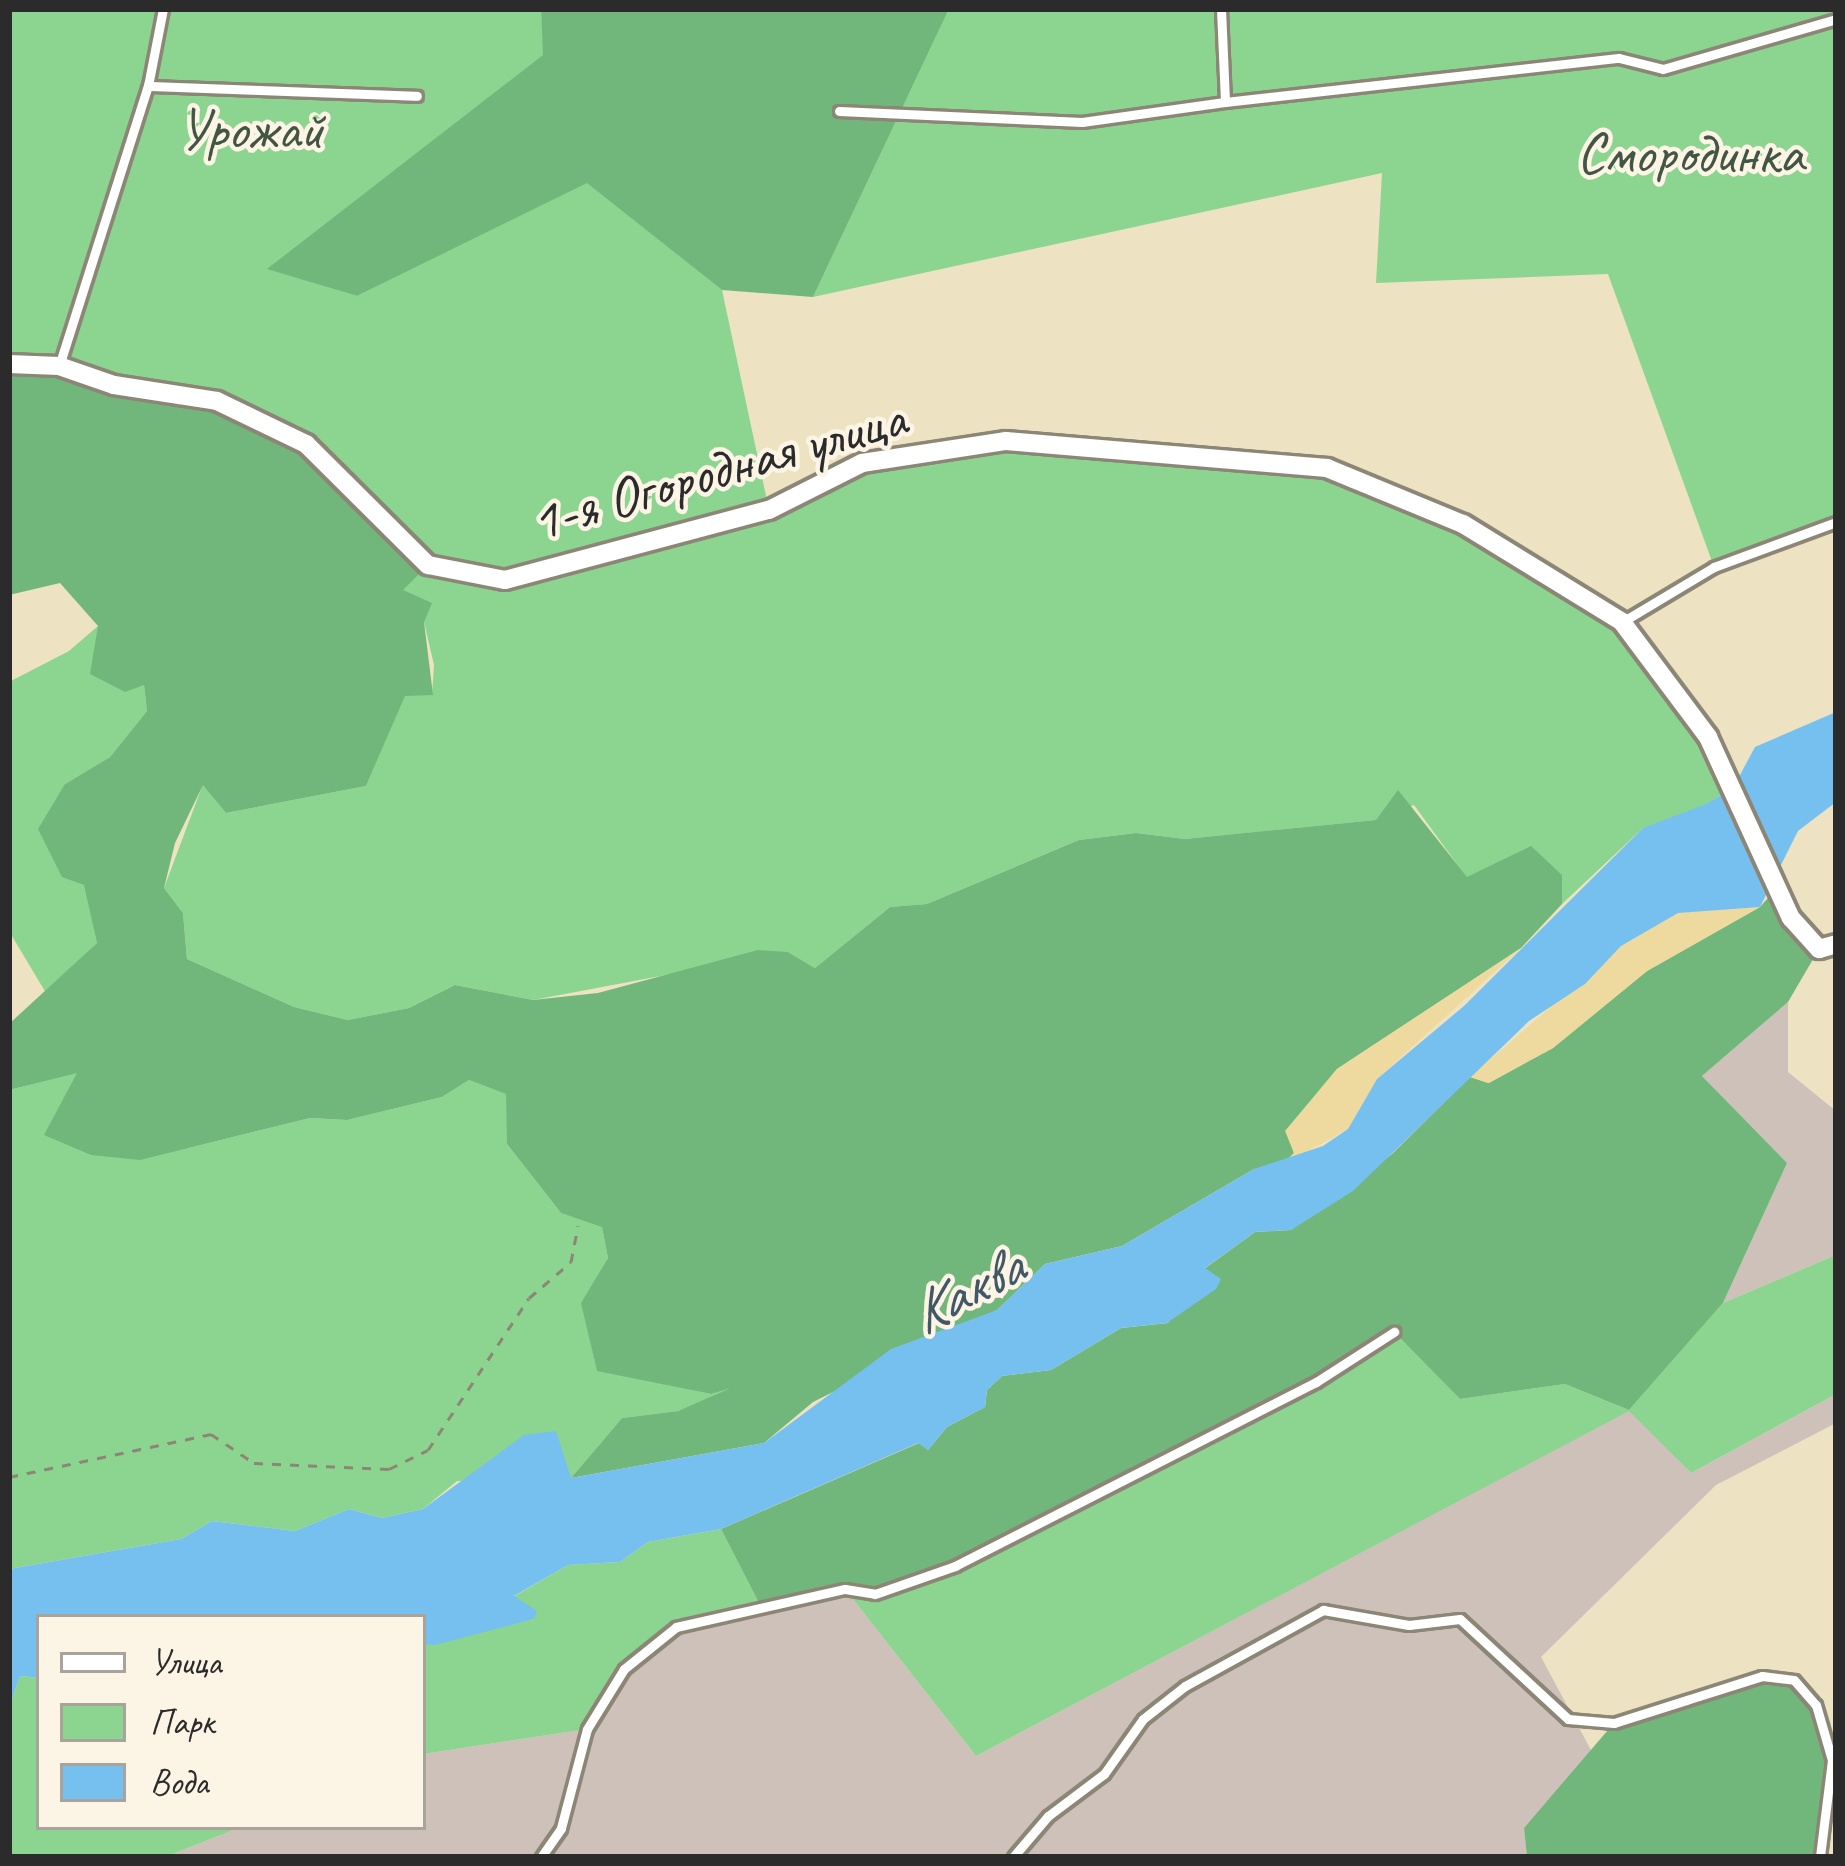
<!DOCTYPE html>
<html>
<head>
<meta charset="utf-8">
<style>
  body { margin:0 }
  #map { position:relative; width:1845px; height:1866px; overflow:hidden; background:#ede2c1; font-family:Caveat,sans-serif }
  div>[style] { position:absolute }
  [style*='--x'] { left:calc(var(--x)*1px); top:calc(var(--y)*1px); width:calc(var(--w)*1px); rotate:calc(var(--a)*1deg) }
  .industrial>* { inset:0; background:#cec1ba }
  .green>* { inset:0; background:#8cd591 }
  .forest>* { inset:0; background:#71b67b }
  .sand>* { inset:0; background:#eeda9e }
  .water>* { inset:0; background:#76c0ef }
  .path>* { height:3px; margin-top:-1.5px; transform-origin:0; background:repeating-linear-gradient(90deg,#8c8676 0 9px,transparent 0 18px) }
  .roads { filter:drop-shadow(3px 0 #8c8676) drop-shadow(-3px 0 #8c8676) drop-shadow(0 3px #8c8676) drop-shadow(0 -3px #8c8676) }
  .lane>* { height:9px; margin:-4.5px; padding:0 4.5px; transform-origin:4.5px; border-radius:4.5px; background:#fff }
  .street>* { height:18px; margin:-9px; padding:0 9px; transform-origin:9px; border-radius:9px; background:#fff }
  span { translate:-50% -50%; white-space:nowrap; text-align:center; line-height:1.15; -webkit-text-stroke:9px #fcf5e5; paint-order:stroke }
  .park-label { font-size:57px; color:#435644 }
  .street-label { font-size:57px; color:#2b2b2b }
  .water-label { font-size:60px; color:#425866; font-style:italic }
  .frame { position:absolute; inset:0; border:12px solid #2b2b2b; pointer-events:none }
  .legend { position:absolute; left:36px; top:1614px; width:390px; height:216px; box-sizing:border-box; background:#fcf5e5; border:3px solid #a8a49b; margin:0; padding:15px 21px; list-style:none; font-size:36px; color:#2b2b2b }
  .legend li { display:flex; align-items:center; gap:24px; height:60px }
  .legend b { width:60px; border:3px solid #a8a49b }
</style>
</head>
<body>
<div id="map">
  <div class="industrial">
    <i style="clip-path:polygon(1788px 1002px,1788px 1072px,1836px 1111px,1836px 1255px,1723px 1303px,1787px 1163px,1702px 1076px)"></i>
    <i style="clip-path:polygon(1836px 1394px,1836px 1423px,1716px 1485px,1541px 1657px,1592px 1752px,1524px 1828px,1527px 1857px,165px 1857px,241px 1827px,423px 1827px,423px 1754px,586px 1729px,624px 1669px,676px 1627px,845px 1589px,976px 1756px,1629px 1410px,1691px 1473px)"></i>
  </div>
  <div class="green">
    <i style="clip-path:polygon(9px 9px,541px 9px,544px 55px,269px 269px,357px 296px,587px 182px,722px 290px,769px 510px,862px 463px,1006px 441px,1327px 468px,1463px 524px,1622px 622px,1733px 788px,1688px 815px,1643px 828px,1562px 904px,1562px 875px,1467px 878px,1414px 805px,1377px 820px,1185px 839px,1136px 833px,1079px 840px,927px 904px,890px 907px,815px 968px,788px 952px,533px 1000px,455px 985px,409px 1008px,348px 1020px,294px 1007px,187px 959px,183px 913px,164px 888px,203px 784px,226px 813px,366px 786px,405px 695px,432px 695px,434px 665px,424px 622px,403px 590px,9px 364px)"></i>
    <i style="clip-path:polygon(949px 9px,1836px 9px,1836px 522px,1714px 567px,1608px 274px,1376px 283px,1382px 173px,813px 297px)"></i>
    <i style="clip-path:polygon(98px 626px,144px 685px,147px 711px,110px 757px,65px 784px,97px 943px,46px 993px,9px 931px,9px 682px,69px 651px)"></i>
    <i style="clip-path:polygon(78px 1072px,188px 1148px,310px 1118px,347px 1120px,442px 1097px,469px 1080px,507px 1094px,507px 1144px,561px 1213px,602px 1226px,608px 1258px,582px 1303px,597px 1370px,711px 1394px,772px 1373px,678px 1411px,622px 1418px,571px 1478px,457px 1481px,423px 1509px,382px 1518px,349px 1509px,295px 1531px,212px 1521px,181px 1539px,9px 1569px,9px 1090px)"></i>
    <i style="clip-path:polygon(1836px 1255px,1836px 1394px,1691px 1473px,1629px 1411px,976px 1756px,845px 1589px,1041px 1528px,1394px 1332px,1460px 1399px,1565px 1384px,1629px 1410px,1723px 1303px)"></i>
    <i style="clip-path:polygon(721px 1529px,760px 1605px,675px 1627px,624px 1669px,587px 1729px,423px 1754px,423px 1644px,534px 1619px,513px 1597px,568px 1565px,620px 1562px,648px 1542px)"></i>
    <i style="clip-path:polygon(20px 1676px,39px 1678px,39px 1827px,241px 1827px,165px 1857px,9px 1857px,9px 1708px)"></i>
  </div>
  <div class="forest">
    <i style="clip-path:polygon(541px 9px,949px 9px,813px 297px,722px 290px,587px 183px,357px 296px,267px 269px,543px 55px)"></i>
    <i style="clip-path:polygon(9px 364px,217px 401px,306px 444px,428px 565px,403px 590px,432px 603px,424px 622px,433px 695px,405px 696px,366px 786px,226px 813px,203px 785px,175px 843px,164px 888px,183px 913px,187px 959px,294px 1007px,348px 1020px,409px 1008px,455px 985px,533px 1000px,598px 993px,758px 950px,788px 952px,815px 968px,890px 907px,927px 904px,1079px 840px,1136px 833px,1185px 839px,1376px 820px,1398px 790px,1467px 877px,1531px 846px,1562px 875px,1562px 904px,1521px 948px,1337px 1069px,1286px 1131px,1294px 1153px,1281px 1166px,1254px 1169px,1122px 1246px,1045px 1264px,997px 1310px,813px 1402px,764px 1443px,571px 1478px,622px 1418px,678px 1411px,731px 1388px,711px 1394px,597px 1371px,581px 1303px,608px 1258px,602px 1227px,561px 1213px,507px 1144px,506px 1094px,469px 1080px,442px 1097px,347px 1120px,310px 1118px,140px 1160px,91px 1155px,44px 1135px,77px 1073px,9px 1090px,9px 1024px,97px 943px,84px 885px,62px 877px,38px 829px,65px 784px,110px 757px,147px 711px,144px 685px,125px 692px,90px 674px,98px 626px,60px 583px,9px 595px)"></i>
    <i style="clip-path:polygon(1775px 890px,1819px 949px,1788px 1002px,1702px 1076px,1787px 1163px,1723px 1303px,1629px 1410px,1565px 1384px,1460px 1399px,1394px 1332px,1316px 1382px,955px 1566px,875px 1594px,845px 1589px,760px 1605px,721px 1529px,919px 1443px,928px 1450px,947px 1427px,985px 1407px,987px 1390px,1002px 1376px,1051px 1370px,1121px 1328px,1168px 1323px,1204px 1269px,1255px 1232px,1291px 1230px,1392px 1154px,1470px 1077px,1489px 1083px,1553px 1048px,1647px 971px,1760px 907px)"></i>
    <i style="clip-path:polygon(1762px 1676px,1794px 1680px,1816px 1705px,1828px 1737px,1832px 1792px,1820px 1857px,1527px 1857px,1524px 1828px,1614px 1723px)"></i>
  </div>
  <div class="sand">
    <i style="clip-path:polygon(1725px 906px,1760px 907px,1647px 971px,1553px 1048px,1488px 1083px,1470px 1077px,1621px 946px,1678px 913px)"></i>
    <i style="clip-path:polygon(1521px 948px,1377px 1079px,1348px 1129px,1281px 1166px,1294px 1153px,1285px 1131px,1337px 1069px)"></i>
  </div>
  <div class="water">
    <i style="clip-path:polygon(1836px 712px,1836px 802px,1798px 831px,1760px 907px,1678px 913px,1621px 946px,1585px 984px,1529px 1021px,1353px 1191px,1291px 1230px,1255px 1232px,1205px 1268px,1221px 1279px,1216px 1289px,1167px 1323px,1121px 1328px,1051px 1370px,1002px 1376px,987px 1390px,985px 1407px,947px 1427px,928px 1450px,918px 1443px,721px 1529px,648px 1542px,620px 1562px,568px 1565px,514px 1596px,537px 1611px,534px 1619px,435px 1645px,423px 1644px,423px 1617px,39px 1617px,39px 1678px,20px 1676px,9px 1708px,9px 1569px,181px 1539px,212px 1521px,295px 1531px,349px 1509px,382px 1518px,423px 1509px,524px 1435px,556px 1431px,571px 1478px,764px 1443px,891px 1349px,997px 1310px,1045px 1264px,1122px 1246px,1254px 1169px,1323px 1146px,1348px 1129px,1377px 1079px,1464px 1006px,1643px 828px,1706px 804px,1733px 788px,1755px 747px)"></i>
  </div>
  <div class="path">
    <i style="--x:9;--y:1477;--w:207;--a:-12"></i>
    <i style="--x:211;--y:1434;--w:52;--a:34"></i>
    <i style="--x:254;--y:1463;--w:135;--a:2.5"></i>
    <i style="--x:389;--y:1469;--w:43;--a:-26"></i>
    <i style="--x:428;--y:1450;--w:182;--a:-56.4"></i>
    <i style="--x:529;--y:1298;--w:55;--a:-40.6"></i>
    <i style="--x:571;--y:1262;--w:37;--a:-79"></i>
  </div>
  <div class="roads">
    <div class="lane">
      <i style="--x:1221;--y:9;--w:93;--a:87.5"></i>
      <i style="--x:1225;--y:102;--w:396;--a:-6.4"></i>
      <i style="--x:1619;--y:58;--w:45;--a:14"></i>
      <i style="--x:1663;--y:69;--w:180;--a:-16.1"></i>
      <i style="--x:148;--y:86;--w:269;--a:2.1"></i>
      <i style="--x:839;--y:111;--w:243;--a:2.6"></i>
      <i style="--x:1082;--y:122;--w:144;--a:-8"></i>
      <i style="--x:59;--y:366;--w:294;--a:-72.4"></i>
      <i style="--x:148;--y:86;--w:78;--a:-79"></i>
      <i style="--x:1622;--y:622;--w:107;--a:-30.9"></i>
      <i style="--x:1714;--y:567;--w:130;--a:-20.2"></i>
      <i style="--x:541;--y:1857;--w:35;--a:-55"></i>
      <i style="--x:561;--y:1828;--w:102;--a:-75.3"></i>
      <i style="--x:587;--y:1729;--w:70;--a:-58.3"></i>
      <i style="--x:624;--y:1669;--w:67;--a:-38.9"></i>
      <i style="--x:676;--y:1627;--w:173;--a:-12.7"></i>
      <i style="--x:845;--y:1589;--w:30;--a:9"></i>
      <i style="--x:875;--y:1594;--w:85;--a:-19.3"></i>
      <i style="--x:955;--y:1566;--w:405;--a:-27"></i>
      <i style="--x:1316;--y:1382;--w:93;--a:-32.7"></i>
      <i style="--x:1013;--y:1857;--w:54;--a:-49.5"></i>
      <i style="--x:1048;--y:1816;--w:70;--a:-36.9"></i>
      <i style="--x:1104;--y:1774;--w:67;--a:-54.7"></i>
      <i style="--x:1143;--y:1719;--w:53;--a:-38.2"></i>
      <i style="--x:1185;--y:1686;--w:158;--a:-28.8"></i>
      <i style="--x:1323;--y:1610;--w:87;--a:9.9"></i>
      <i style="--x:1409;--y:1625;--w:51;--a:-6.7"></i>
      <i style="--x:1460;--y:1619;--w:147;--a:42.8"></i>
      <i style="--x:1568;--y:1719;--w:46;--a:5"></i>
      <i style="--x:1614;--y:1723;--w:155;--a:-17.6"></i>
      <i style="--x:1762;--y:1676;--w:32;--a:7"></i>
      <i style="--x:1794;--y:1680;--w:33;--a:49"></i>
      <i style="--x:1816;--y:1705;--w:57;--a:73.8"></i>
      <i style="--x:1832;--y:1760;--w:98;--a:97.1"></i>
    </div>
    <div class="street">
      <i style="--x:9;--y:364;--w:50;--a:2.3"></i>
      <i style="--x:59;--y:366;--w:58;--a:19.1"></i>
      <i style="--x:114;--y:385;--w:104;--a:8.8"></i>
      <i style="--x:217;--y:401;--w:99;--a:25.8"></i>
      <i style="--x:306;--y:444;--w:172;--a:44.8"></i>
      <i style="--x:428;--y:565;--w:78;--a:11"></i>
      <i style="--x:505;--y:580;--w:273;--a:-14.9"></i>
      <i style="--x:769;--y:510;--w:104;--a:-26.8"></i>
      <i style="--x:862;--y:463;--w:146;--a:-8.7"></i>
      <i style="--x:1006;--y:441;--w:322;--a:4.8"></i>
      <i style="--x:1327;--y:468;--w:147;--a:22.4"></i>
      <i style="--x:1463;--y:524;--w:187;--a:31.6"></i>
      <i style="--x:1622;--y:622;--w:144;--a:53.2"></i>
      <i style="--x:1708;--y:737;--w:199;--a:65.4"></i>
      <i style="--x:1791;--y:918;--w:42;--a:47.9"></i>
      <i style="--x:1819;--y:949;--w:18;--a:-16"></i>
    </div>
  </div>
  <div class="park-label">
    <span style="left:251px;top:130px">Урожай</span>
    <span style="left:1690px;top:154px">Смородинка</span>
  </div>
  <div class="street-label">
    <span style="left:718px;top:470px;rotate:-16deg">1-я Огородная улица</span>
  </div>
  <div class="water-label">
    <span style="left:966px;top:1290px;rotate:-28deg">Каква</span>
  </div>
  <div class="frame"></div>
  <ul class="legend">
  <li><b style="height:15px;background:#fff"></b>Улица</li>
  <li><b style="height:33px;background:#8cd591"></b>Парк</li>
  <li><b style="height:33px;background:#76c0ef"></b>Вода</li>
  </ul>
</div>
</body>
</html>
